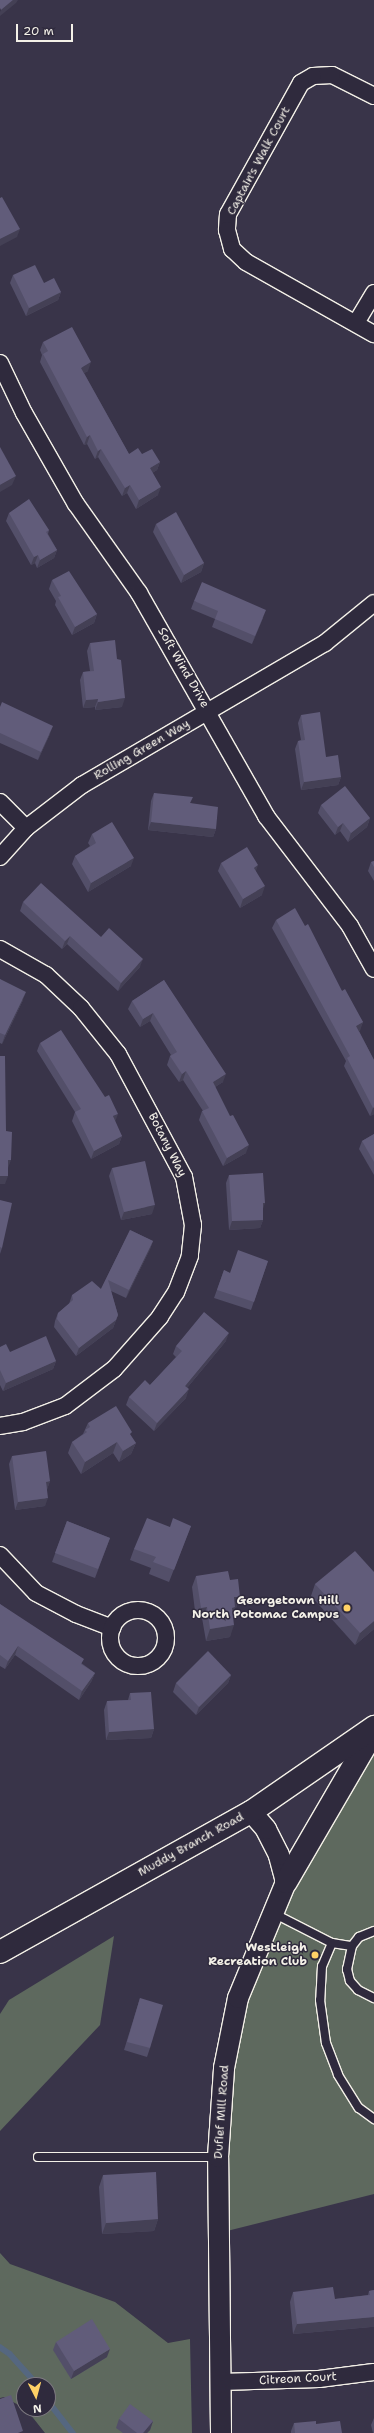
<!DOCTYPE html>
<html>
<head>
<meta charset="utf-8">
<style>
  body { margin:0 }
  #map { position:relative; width:374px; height:2433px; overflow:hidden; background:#393449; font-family:"Shantell Sans",sans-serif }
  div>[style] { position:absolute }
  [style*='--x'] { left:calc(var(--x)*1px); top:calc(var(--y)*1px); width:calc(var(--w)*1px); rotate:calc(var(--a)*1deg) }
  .green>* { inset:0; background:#5e695e }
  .stream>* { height:5.5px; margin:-2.75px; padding:0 2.75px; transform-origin:2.75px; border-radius:2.75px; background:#556780 }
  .roads { filter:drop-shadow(1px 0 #f4f1e8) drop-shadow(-1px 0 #f4f1e8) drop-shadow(0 1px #f4f1e8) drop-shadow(0 -1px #f4f1e8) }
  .service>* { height:8px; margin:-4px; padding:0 4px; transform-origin:4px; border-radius:4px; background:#2f2a3d }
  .minor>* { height:16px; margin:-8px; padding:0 8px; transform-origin:8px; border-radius:8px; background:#2f2a3d }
  .minor>.ring { margin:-8px; padding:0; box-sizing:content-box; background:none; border:16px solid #2f2a3d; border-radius:50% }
  .tertiary>* { height:20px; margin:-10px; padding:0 10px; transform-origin:10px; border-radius:10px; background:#2f2a3d }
  .secondary>* { height:22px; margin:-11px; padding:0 11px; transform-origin:11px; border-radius:11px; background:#2f2a3d }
  .wall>* { inset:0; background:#534f69 }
  .shaded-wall>* { inset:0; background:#444055 }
  .building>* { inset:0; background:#615c7a }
  .dots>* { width:11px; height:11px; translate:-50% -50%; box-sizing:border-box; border:2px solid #2f2a3d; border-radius:50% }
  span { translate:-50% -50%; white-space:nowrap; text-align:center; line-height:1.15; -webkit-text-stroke:3px #2f2a3d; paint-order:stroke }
  .street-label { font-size:12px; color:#f4f1e8 }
  .poi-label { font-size:12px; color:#f4f1e8; font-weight:700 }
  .right { translate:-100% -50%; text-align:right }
  .north { position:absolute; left:16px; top:2377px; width:40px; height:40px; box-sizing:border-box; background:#2f2a3d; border:1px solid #7e7a81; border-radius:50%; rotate:174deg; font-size:11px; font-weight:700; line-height:16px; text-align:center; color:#f4f1e8 }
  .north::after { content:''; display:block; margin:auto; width:14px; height:18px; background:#ffd166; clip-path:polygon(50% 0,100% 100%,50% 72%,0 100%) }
  .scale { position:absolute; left:16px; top:24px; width:57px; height:18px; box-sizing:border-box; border:2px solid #f4f1e8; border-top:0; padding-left:5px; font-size:12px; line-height:14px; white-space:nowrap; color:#f4f1e8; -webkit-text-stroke:3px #2f2a3d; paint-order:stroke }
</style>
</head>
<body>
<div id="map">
  <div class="green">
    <i style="clip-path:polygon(374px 1731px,374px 2194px,219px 2233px,238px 1998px)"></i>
    <i style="clip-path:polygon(114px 1936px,100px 2025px,0 2131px,0 2014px,9px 2000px)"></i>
    <i style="clip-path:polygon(0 2253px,10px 2264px,115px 2302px,168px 2343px,190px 2339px,192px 2433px,45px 2433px,26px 2409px,48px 2409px,48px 2385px,24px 2385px,24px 2408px,4px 2397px,0 2398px)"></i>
  </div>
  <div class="stream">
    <i style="--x:0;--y:2347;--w:12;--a:35"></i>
    <i style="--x:10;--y:2354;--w:42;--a:47.9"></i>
    <i style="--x:48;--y:2401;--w:41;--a:52"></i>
  </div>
  <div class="roads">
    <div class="service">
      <i style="--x:273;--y:1913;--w:66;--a:27"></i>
      <i style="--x:332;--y:1943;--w:25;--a:113"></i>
      <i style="--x:322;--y:1966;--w:34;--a:93"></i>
      <i style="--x:320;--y:2000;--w:43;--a:82.1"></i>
      <i style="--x:326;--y:2043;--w:34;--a:69"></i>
      <i style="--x:338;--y:2075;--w:39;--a:58"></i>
      <i style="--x:359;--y:2108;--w:19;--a:36"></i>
      <i style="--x:374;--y:1931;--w:16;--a:158"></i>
      <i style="--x:359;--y:1937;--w:11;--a:128"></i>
      <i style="--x:352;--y:1946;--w:24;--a:102"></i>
      <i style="--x:347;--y:1969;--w:12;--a:76"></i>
      <i style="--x:350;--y:1981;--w:12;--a:48"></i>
      <i style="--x:358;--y:1990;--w:18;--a:27"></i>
      <i style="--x:332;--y:1943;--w:20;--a:9"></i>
      <i style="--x:38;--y:2157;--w:180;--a:0"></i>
    </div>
    <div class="minor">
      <i style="--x:374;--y:96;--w:47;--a:-153.4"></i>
      <i style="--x:332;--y:75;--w:19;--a:177"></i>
      <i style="--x:313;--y:76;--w:14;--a:150"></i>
      <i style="--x:301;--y:83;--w:150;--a:119.1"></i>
      <i style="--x:228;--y:214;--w:16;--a:94"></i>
      <i style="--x:227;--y:230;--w:20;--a:75"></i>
      <i style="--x:232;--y:249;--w:19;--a:43"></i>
      <i style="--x:246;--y:262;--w:147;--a:29.4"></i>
      <i style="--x:356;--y:323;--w:35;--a:-59"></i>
      <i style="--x:0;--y:363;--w:55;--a:64.4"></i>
      <i style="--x:24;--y:413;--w:105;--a:60.3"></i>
      <i style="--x:76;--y:504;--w:109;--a:54.7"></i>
      <i style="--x:139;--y:593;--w:257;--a:60.3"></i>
      <i style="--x:266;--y:816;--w:138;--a:52.6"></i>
      <i style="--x:350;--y:926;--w:49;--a:60.8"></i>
      <i style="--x:0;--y:802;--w:37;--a:45"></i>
      <i style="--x:0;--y:857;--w:39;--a:-48"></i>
      <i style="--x:26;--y:828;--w:71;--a:-37.5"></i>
      <i style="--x:82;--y:785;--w:281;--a:-30.3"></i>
      <i style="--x:325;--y:643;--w:63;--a:-39.2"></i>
      <i style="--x:0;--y:949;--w:53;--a:29.5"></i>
      <i style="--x:46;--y:975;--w:48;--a:43.3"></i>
      <i style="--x:81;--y:1008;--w:59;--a:51.2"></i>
      <i style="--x:118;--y:1054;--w:140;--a:61.8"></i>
      <i style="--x:184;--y:1177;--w:49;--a:79.4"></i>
      <i style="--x:193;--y:1225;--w:31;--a:96"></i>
      <i style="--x:190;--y:1256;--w:39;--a:111"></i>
      <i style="--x:176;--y:1292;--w:30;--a:123"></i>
      <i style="--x:160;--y:1317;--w:69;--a:131.5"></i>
      <i style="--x:114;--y:1369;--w:61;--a:142.9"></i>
      <i style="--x:65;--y:1406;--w:45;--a:159.1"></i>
      <i style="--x:23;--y:1422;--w:23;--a:170"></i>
      <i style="--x:0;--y:1555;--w:52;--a:46.5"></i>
      <i style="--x:36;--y:1593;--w:45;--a:27.7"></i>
      <i style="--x:76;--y:1614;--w:39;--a:21"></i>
      <i class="ring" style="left:110px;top:1610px;width:40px;height:40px"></i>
      <i style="--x:221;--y:2382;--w:98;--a:-1.8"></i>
      <i style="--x:319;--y:2379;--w:55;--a:-7.3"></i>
    </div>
    <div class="tertiary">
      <i style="--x:221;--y:2433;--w:276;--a:-90.6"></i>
      <i style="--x:218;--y:2157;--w:89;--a:-86.1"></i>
      <i style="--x:224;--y:2068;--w:71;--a:-78.7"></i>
      <i style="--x:238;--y:1998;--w:126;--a:-67.5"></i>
      <i style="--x:286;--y:1882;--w:28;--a:-105"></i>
      <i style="--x:279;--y:1855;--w:29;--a:-117"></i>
      <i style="--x:266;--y:1829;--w:23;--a:-131"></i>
    </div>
    <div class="secondary">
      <i style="--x:286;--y:1882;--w:175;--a:-59.8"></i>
      <i style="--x:0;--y:1952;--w:287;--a:-29.2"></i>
      <i style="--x:251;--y:1812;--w:150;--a:-34.6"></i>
    </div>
  </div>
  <div class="wall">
    <i style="clip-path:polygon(13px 275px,44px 283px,61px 292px,58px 300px,26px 316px,10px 283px)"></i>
    <i style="clip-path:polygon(43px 342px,88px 371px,84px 373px,129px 454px,142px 454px,160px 462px,157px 470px,152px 473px,158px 495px,136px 509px,127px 493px,122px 496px,98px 457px,95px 459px,87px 444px,84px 445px,40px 362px,42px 355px,40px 350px)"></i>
    <i style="clip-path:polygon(9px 513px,49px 530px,48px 534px,57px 550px,54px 558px,37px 568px,35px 563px,31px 565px,6px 521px)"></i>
    <i style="clip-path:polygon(156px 524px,204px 563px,201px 572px,181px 583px,153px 532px)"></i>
    <i style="clip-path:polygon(52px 580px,97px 614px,94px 623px,72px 635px,55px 605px,56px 601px,49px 589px)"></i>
    <i style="clip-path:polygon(194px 601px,263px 618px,252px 644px,212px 627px,215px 619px,191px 609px)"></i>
    <i style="clip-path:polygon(90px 643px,122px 707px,95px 710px,95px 707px,83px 708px,80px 680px,83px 672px,90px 671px,87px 651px)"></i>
    <i style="clip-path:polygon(0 707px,50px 734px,38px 760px,0 743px)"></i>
    <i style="clip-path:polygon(301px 715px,326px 757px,341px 777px,338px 785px,301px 790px,295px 749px,298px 741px,301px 740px,298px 723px)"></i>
    <i style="clip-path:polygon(154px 793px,191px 803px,216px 829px,213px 837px,148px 830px,151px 801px)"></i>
    <i style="clip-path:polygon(321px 805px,370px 818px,367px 827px,348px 842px,340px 831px,335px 835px,318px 813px)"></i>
    <i style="clip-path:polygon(92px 834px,131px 866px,88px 892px,72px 864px,75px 856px,90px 846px,88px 843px)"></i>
    <i style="clip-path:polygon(374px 861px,374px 881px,368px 871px,371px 862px)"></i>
    <i style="clip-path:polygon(221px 863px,262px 895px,240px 908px,218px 871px)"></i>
    <i style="clip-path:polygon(23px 902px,101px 937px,140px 967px,118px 991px,67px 944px,62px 949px,20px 911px)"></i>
    <i style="clip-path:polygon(276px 920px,342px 991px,363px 1022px,359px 1031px,374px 1060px,374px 1114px,370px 1116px,344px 1066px,346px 1061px,272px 928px)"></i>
    <i style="clip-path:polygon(0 979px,23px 1000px,2px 1044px,0 1043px)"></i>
    <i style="clip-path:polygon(164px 980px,223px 1082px,215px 1087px,246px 1153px,223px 1166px,199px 1120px,202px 1111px,203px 1111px,183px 1080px,179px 1082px,167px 1065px,170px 1056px,171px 1055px,150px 1021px,140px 1027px,128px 1009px,132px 1001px)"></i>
    <i style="clip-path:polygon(40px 1043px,122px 1136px,119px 1144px,91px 1159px,72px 1121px,75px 1112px,37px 1051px)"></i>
    <i style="clip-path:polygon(374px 1134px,374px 1175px,359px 1149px,362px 1141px)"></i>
    <i style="clip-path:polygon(112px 1168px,152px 1214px,121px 1220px,109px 1176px)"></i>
    <i style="clip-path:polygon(229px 1175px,263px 1209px,263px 1220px,260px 1228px,229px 1230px,226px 1183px)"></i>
    <i style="clip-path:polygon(0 1200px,2px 1248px,0 1254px)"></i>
    <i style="clip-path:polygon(130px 1230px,153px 1241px,150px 1249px,126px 1298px,111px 1291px,118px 1315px,113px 1328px,76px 1356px,54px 1327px,55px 1321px,58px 1313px,69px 1304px,72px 1295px,101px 1289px)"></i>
    <i style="clip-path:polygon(268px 1261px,251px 1310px,214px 1298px,224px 1270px,230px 1273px)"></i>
    <i style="clip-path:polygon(226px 1341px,187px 1388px,186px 1398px,154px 1431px,126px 1405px,129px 1397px,150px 1385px,176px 1357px,173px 1354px,176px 1346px)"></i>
    <i style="clip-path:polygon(0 1347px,10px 1352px,56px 1361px,53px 1369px,3px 1391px,0 1385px)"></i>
    <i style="clip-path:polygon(88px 1423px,136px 1443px,131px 1454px,119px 1462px,113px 1453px,81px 1474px,68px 1453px,72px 1442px,83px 1434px)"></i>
    <i style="clip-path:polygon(12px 1456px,50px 1481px,47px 1489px,45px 1506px,15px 1510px,9px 1464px)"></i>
    <i style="clip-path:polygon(67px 1521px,110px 1538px,95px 1578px,52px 1562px)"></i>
    <i style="clip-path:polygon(191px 1526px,169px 1582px,149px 1574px,151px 1568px,130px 1560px,134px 1549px,170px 1527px)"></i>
    <i style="clip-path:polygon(374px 1572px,374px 1629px,355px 1645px,311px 1596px,315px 1584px)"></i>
    <i style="clip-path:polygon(196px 1576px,230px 1580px,240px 1597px,236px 1608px,235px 1608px,233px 1615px,230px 1637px,206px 1641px,202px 1618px,196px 1619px,192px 1587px)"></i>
    <i style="clip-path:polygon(0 1604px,95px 1673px,91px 1682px,79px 1700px,15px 1655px,5px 1669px,0 1666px)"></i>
    <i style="clip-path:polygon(231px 1675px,228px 1683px,196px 1715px,173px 1692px,176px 1683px)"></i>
    <i style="clip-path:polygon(130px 1693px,154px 1729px,151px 1738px,106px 1740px,104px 1710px,107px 1701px,128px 1700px)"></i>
    <i style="clip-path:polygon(140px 1998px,150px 2048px,147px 2057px,124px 2050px)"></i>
    <i style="clip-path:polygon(103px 2175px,158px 2219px,154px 2231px,102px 2234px,99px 2187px)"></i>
    <i style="clip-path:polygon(374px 2290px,374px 2327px,371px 2327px,293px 2334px,290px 2302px,293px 2292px,335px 2299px,368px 2295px,369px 2291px)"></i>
    <i style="clip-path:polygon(56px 2342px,107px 2357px,71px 2379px,53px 2350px)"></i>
    <i style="clip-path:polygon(374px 2418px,374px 2433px,373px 2433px,371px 2425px)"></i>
    <i style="clip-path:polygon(119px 2419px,153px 2421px,150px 2430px,147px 2433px,123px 2433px,116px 2428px)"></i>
    <i style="clip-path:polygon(294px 2423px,316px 2424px,342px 2433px,291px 2433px,291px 2431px)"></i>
  </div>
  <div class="shaded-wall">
    <i style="clip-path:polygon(13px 0,18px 0,16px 3px,0 16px,0 12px,1px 10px)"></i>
    <i style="clip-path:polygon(20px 229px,17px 237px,0 246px,0 239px)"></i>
    <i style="clip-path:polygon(61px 292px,58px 300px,26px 316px,29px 308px)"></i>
    <i style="clip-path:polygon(91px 362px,88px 371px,78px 376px,81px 368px)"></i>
    <i style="clip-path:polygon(90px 435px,87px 444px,84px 445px,87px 437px)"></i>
    <i style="clip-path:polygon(101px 449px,98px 457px,95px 459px,98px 451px)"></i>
    <i style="clip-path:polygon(160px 462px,157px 470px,147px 476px,150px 468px)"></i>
    <i style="clip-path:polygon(16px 476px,12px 485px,0 492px,0 485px)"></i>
    <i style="clip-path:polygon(130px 485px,127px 493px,122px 496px,125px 488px)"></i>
    <i style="clip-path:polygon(161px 487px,158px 495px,136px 509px,139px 500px)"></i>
    <i style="clip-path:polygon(57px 550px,54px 558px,37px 568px,40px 560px)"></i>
    <i style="clip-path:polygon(38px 555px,35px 563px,31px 565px,34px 557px)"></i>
    <i style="clip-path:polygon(204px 563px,201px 572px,181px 583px,184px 575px)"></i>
    <i style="clip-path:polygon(266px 610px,263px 618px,252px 644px,255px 636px)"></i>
    <i style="clip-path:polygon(97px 614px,94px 623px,72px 635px,75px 627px)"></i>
    <i style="clip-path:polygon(125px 698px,122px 707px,95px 710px,98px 702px)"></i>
    <i style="clip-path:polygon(98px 699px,95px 707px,83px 708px,86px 700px)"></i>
    <i style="clip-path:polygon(53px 726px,50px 734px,38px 760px,41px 752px)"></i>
    <i style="clip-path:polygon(341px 777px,338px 785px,301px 790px,304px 782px)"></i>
    <i style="clip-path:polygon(370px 818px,367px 827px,348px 842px,351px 833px)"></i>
    <i style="clip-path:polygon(151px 822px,216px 829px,213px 837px,148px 830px)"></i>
    <i style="clip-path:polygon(343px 823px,340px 831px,335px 835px,338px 827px)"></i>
    <i style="clip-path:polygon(134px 858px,131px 866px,88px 892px,91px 883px)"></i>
    <i style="clip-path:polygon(258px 865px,255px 874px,254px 868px)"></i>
    <i style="clip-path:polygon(265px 886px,262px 895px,240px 908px,243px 899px)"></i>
    <i style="clip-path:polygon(70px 936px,67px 944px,62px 949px,65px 941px)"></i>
    <i style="clip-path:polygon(143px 959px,140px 967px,118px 991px,121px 983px)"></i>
    <i style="clip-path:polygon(26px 992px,23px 1000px,2px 1044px,5px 1035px)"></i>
    <i style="clip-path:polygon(153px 1013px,150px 1021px,140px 1027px,143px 1019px)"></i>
    <i style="clip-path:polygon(363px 1022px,360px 1031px,353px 1034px,356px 1026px)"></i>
    <i style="clip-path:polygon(186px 1071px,183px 1080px,179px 1082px,182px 1074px)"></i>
    <i style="clip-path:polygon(226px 1074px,223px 1082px,210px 1090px,213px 1082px)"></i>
    <i style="clip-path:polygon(374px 1107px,374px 1114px,370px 1116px,373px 1108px)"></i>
    <i style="clip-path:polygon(118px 1114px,115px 1122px,113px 1116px)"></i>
    <i style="clip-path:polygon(122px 1136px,119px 1144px,91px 1159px,94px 1151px)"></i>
    <i style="clip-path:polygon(249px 1145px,246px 1153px,223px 1166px,227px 1158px)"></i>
    <i style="clip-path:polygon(8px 1160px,11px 1160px,8px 1168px)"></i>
    <i style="clip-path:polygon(0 1176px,8px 1176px,5px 1184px,0 1184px)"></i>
    <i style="clip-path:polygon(263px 1203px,265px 1203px,262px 1212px)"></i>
    <i style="clip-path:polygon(155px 1205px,152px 1214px,121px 1220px,124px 1212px)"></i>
    <i style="clip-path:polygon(263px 1220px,260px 1228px,229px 1230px,232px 1221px)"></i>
    <i style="clip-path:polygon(153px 1241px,150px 1249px,126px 1298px,129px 1290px)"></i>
    <i style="clip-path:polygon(118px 1315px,113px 1328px,76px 1356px,79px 1348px)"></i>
    <i style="clip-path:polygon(229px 1333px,226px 1341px,182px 1394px,185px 1386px)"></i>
    <i style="clip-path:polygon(56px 1361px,53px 1369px,3px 1391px,6px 1383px)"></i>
    <i style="clip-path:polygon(189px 1389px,186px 1398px,154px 1431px,157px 1423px)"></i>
    <i style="clip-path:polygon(117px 1442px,113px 1453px,81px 1474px,85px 1462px)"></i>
    <i style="clip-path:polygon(136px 1443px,131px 1454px,119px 1462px,123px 1451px)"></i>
    <i style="clip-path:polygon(50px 1481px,47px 1490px,46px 1482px)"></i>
    <i style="clip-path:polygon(48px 1498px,45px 1506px,15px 1510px,18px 1502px)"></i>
    <i style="clip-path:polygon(234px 1597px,240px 1597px,236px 1608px,235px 1608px,231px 1619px,227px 1620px)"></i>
    <i style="clip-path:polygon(207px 1607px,202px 1618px,196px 1619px,201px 1608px)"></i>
    <i style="clip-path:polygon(374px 1621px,374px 1629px,355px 1645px,360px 1633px)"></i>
    <i style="clip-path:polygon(234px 1625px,230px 1637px,206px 1641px,210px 1629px)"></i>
    <i style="clip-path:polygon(18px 1646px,15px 1655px,5px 1669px,8px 1661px)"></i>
    <i style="clip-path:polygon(95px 1673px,91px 1682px,79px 1700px,82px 1691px)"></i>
    <i style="clip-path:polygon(231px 1675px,228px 1683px,196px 1715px,199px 1707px)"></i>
    <i style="clip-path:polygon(154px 1729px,151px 1738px,106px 1740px,109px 1732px)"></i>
    <i style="clip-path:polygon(158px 2219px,154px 2231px,102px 2234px,106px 2223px)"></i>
    <i style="clip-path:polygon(374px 2317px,374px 2327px,371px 2327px,293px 2334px,297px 2324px)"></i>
    <i style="clip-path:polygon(110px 2349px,107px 2357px,71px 2379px,74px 2371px)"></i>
    <i style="clip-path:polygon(153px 2421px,150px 2430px,147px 2433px,143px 2433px)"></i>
  </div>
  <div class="building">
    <i style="clip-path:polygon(0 0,13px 0,1px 10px,0 8px)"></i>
    <i style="clip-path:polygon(2px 197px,20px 229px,0 239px,0 198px)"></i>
    <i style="clip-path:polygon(35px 265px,44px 283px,54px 278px,61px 292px,29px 308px,13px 275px)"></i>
    <i style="clip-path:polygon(72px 327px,91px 362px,81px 368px,129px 454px,138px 448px,142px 454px,152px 449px,160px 462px,150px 468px,161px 487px,139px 500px,130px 485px,125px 488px,101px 449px,98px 451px,90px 435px,87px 437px,43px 354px,48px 351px,43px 342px)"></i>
    <i style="clip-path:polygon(0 447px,16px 476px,0 485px)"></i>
    <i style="clip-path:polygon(29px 499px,49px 530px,46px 532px,57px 550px,40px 560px,38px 555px,34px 557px,9px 513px)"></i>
    <i style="clip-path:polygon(176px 512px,204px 563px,184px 575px,156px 524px)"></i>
    <i style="clip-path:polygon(69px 571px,97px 614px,75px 627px,58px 597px,61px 596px,52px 580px)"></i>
    <i style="clip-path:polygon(202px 582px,266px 610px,255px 636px,215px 619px,218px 611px,194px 601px)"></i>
    <i style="clip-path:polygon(115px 640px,117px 659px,121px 660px,125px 698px,98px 702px,98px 699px,86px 700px,83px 672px,94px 671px,90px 643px)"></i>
    <i style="clip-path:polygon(2px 702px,53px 726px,41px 752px,0 733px,0 707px)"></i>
    <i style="clip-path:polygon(320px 712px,326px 757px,338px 755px,341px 777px,304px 782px,298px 741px,305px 740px,301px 715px)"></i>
    <i style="clip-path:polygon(345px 786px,370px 818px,351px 833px,343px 823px,338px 827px,321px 805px)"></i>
    <i style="clip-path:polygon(154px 793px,193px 797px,190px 803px,218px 807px,216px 829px,151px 822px)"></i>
    <i style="clip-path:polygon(112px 822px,134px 858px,91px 883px,75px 856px,96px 843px,92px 834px)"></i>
    <i style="clip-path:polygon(247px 847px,258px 865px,254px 868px,265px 886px,243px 899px,221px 863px)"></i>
    <i style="clip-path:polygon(374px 861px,374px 867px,371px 862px)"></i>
    <i style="clip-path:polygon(41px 883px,101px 937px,109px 928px,143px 959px,121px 983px,70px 936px,65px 941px,23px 902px)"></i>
    <i style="clip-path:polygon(295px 908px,305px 926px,308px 924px,342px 991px,345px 989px,363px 1022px,356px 1026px,374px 1060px,374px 1107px,373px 1108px,347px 1058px,350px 1056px,276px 920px)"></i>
    <i style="clip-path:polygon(0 979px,26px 992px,5px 1035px,0 1033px)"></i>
    <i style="clip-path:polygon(164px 980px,226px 1074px,213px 1082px,230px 1116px,233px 1115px,249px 1145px,227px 1158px,202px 1111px,209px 1108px,186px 1071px,182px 1074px,170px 1056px,177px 1052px,153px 1013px,143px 1019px,132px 1001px)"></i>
    <i style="clip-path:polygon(61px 1030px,105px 1097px,109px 1095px,118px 1114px,113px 1116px,122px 1136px,94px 1151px,75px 1112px,81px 1109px,40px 1043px)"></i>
    <i style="clip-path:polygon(0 1056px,5px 1056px,6px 1131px,12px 1132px,11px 1160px,8px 1160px,8px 1176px,0 1176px)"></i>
    <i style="clip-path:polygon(374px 1134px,374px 1162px,362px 1141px)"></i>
    <i style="clip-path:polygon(145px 1161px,155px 1205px,124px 1212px,112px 1168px)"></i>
    <i style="clip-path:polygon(263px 1173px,265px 1203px,263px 1203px,263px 1220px,232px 1221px,229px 1175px)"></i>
    <i style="clip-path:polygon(0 1200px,12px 1203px,2px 1248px,0 1247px)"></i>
    <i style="clip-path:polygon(130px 1230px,153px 1241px,129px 1290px,108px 1280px,118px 1315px,116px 1320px,79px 1348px,57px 1319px,58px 1313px,73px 1300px,72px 1295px,92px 1281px,101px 1289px)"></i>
    <i style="clip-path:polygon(238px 1250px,268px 1261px,254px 1302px,217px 1290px,224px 1270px,230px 1273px)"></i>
    <i style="clip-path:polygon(204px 1312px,229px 1333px,185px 1386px,189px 1389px,157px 1423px,129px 1397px,145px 1380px,150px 1385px,182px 1351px,176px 1346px)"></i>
    <i style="clip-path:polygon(46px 1336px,56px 1361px,6px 1383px,0 1370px,0 1347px,6px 1344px,10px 1352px)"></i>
    <i style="clip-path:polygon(116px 1406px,132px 1432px,130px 1434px,136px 1443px,123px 1451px,117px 1442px,85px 1462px,72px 1442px,87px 1432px,85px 1430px,90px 1427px,88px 1423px)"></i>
    <i style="clip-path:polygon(46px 1451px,50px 1481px,46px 1482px,48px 1498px,18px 1502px,12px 1456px)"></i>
    <i style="clip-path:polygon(147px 1518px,170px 1527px,173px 1518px,191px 1526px,174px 1570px,153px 1562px,156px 1557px,134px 1549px)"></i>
    <i style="clip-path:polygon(67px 1521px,110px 1538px,98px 1569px,55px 1553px)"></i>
    <i style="clip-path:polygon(355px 1551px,374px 1572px,374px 1621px,360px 1633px,315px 1584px)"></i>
    <i style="clip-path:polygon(228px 1571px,230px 1580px,238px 1579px,240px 1597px,234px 1597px,235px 1607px,232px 1608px,234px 1625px,210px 1629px,207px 1607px,201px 1608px,196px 1576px)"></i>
    <i style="clip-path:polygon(0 1604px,84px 1659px,81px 1664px,95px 1673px,82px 1691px,18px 1646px,8px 1661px,0 1655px)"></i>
    <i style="clip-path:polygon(208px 1651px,231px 1675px,199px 1707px,176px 1683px)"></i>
    <i style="clip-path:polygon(151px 1692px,154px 1729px,109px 1732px,107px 1701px,131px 1700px,130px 1693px)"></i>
    <i style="clip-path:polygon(140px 1998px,163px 2005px,150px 2048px,127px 2042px)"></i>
    <i style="clip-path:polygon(156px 2172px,158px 2219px,106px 2223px,103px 2175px)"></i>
    <i style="clip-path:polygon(333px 2287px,335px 2299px,370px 2295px,369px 2291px,374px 2290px,374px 2317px,297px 2324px,293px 2292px)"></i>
    <i style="clip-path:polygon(92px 2319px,110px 2349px,74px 2371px,56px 2342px)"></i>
    <i style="clip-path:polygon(11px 2395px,23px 2431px,18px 2433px,0 2433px,0 2399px)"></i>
    <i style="clip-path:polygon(130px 2404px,153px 2421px,143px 2433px,137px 2433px,119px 2419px)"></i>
    <i style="clip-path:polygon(316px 2421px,316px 2424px,340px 2421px,342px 2433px,295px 2433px,294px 2423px)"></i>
  </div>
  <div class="dots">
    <i style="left:347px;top:1608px;background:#ffd166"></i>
    <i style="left:315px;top:1955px;background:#ffd166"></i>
  </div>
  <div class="street-label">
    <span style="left:259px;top:161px;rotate:-62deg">Captain's Walk Court</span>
    <span style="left:183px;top:668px;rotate:60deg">Soft Wind Drive</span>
    <span style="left:142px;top:750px;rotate:-30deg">Rolling Green Way</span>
    <span style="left:167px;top:1145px;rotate:63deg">Botany Way</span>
    <span style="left:191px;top:1845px;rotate:-29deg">Muddy Branch Road</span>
    <span style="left:222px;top:2112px;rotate:-86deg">Dufief Mill Road</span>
    <span style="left:298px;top:2379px;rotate:-3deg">Citreon Court</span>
  </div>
  <div class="poi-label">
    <span class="right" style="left:339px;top:1608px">Georgetown Hill<br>North Potomac Campus</span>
    <span class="right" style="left:307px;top:1955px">Westleigh<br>Recreation Club</span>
  </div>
  <div class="north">N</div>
  <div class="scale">20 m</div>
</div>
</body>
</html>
